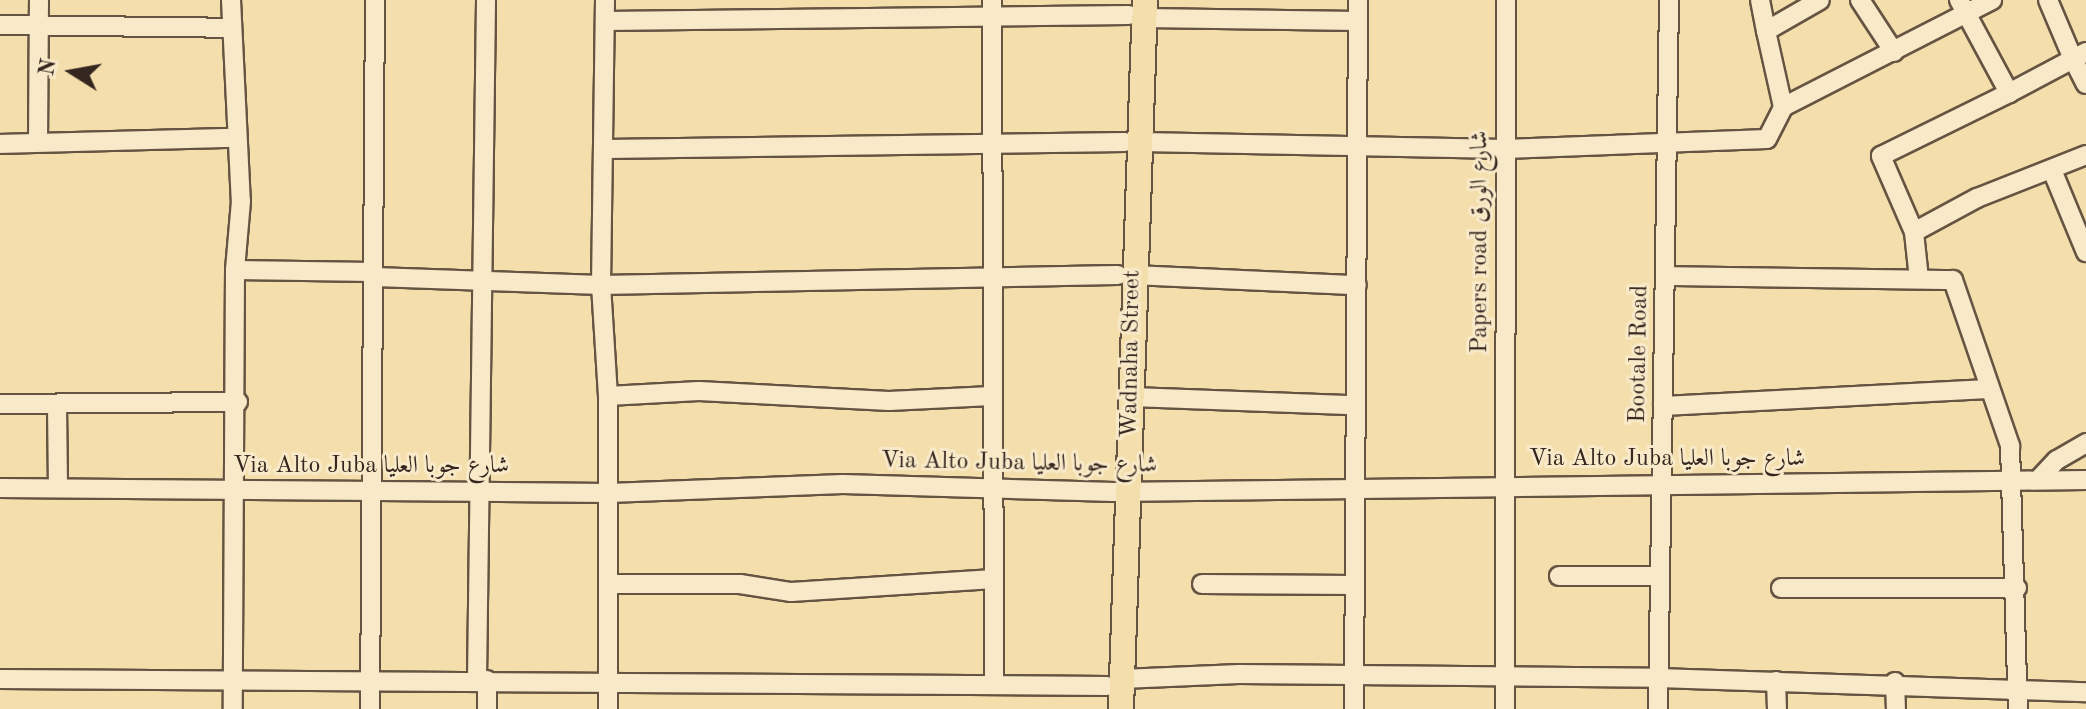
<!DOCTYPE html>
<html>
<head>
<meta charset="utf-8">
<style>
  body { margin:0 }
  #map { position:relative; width:2086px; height:709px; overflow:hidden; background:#f4deac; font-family:"Old Standard TT",Amiri,serif }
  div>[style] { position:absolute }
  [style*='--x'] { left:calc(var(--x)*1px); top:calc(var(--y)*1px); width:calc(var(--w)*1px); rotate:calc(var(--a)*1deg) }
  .roads { filter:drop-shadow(2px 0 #665443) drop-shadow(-2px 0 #665443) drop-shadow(0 2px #665443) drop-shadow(0 -2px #665443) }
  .minor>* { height:18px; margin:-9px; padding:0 9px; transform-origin:9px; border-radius:9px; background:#f8eac9 }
  .major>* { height:24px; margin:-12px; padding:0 12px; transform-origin:12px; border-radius:12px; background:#f4deac }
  span { translate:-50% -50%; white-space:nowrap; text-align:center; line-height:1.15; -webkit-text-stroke:6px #f8eac9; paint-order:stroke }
  .street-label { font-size:24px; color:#362620 }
  .north { position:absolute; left:32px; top:32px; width:80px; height:80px; -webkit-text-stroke:6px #f8eac9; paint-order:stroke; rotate:281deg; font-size:22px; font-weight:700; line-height:32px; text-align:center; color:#362620 }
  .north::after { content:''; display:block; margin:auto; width:28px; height:36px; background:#362620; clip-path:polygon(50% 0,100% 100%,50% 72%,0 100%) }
</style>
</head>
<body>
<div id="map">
  <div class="roads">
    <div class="minor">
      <i style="--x:231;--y:0;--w:201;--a:87.2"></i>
      <i style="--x:241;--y:201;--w:69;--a:95"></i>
      <i style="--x:235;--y:270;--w:439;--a:90.3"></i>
      <i style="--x:605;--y:0;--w:285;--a:90.8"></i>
      <i style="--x:601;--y:285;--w:111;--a:86.4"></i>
      <i style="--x:608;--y:396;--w:313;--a:90"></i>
      <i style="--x:992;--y:0;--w:682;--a:89.83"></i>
      <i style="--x:1760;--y:0;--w:32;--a:79"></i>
      <i style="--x:1860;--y:0;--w:62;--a:56.8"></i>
      <i style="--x:1959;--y:0;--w:106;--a:61.7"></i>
      <i style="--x:2009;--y:93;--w:72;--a:-28"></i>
      <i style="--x:2073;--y:59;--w:28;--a:63"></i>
      <i style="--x:2048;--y:0;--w:64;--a:67"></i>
      <i style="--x:2073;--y:59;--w:15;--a:-28"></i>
      <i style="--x:1145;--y:18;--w:213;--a:0.8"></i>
      <i style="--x:605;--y:21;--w:524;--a:-0.66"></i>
      <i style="--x:0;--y:25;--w:230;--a:0.7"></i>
      <i style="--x:1783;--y:107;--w:78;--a:-102.6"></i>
      <i style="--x:1766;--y:31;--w:62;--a:-29.9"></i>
      <i style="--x:38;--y:141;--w:141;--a:-89.6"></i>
      <i style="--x:1141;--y:142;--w:364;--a:1.1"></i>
      <i style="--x:1505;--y:149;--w:262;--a:-2.2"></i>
      <i style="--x:1767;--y:139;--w:36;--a:-63"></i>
      <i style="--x:1783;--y:107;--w:235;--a:-27.1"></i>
      <i style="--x:0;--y:144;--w:235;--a:-1.5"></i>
      <i style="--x:605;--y:149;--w:520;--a:-0.77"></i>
      <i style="--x:2052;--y:170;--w:89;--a:67.5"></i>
      <i style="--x:1914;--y:232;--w:72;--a:-28.4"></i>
      <i style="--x:1977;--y:198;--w:117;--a:-21.5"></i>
      <i style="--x:235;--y:270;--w:138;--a:0.8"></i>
      <i style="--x:1133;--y:275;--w:224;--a:2.6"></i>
      <i style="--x:1665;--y:276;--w:288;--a:0.8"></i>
      <i style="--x:1953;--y:280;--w:176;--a:71"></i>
      <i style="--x:2010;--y:446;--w:263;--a:88.3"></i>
      <i style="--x:375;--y:277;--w:226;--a:2"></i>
      <i style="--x:601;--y:285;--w:517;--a:-1.11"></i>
      <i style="--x:1919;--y:279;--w:47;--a:-96.1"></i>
      <i style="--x:1914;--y:232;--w:83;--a:-113.5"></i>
      <i style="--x:1881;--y:156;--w:143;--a:-26.2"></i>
      <i style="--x:608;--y:396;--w:91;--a:-3.1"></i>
      <i style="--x:699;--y:391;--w:190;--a:3"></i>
      <i style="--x:889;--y:401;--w:102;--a:-2.8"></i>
      <i style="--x:1132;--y:397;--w:222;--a:2.1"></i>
      <i style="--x:0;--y:404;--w:238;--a:-0.5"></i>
      <i style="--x:57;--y:405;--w:83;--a:89.3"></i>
      <i style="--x:1663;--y:406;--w:326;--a:-3"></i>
      <i style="--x:2039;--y:479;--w:26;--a:-47"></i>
      <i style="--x:2057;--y:460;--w:34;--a:-30"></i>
      <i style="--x:0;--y:488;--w:609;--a:0.47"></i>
      <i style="--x:609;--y:493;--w:234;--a:-2.2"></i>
      <i style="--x:843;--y:484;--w:271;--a:1.7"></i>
      <i style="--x:1114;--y:492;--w:972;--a:-0.71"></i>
      <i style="--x:1559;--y:576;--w:101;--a:0"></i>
      <i style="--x:608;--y:584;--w:132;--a:0"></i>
      <i style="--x:740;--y:584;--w:52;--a:8.9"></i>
      <i style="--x:791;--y:592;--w:203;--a:-3.7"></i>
      <i style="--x:1202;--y:584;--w:152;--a:0.4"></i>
      <i style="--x:1781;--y:588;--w:236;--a:0"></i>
      <i style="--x:0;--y:679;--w:1107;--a:0.36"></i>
      <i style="--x:1122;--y:679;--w:117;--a:-2.4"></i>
      <i style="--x:1239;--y:674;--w:419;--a:0.5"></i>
      <i style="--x:1658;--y:678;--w:428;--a:1.9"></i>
      <i style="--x:477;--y:680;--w:680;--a:-89.24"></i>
      <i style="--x:1776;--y:681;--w:28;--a:88"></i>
      <i style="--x:1895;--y:682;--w:27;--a:88"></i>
      <i style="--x:370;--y:709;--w:709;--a:-89.6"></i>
      <i style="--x:487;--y:709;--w:29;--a:-90"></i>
      <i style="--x:1354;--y:709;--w:709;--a:-89.68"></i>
      <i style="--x:1505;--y:709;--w:709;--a:-89.92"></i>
      <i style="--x:1658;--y:709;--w:709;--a:-89.11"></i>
    </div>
    <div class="major">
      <i style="--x:1121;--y:709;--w:709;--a:-88.06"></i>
    </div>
  </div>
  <div class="street-label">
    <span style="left:1481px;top:242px;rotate:-90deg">Papers road شارع الورق</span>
    <span style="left:1132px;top:354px;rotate:-89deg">Wadnaha Street</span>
    <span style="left:1640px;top:354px;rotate:-89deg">Bootale Road</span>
    <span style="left:1667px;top:460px">Via Alto Juba شارع جوبا العليا</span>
    <span style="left:1019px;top:464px;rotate:1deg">Via Alto Juba شارع جوبا العليا</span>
    <span style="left:371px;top:467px">Via Alto Juba شارع جوبا العليا</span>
  </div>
  <div class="north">N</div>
</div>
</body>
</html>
